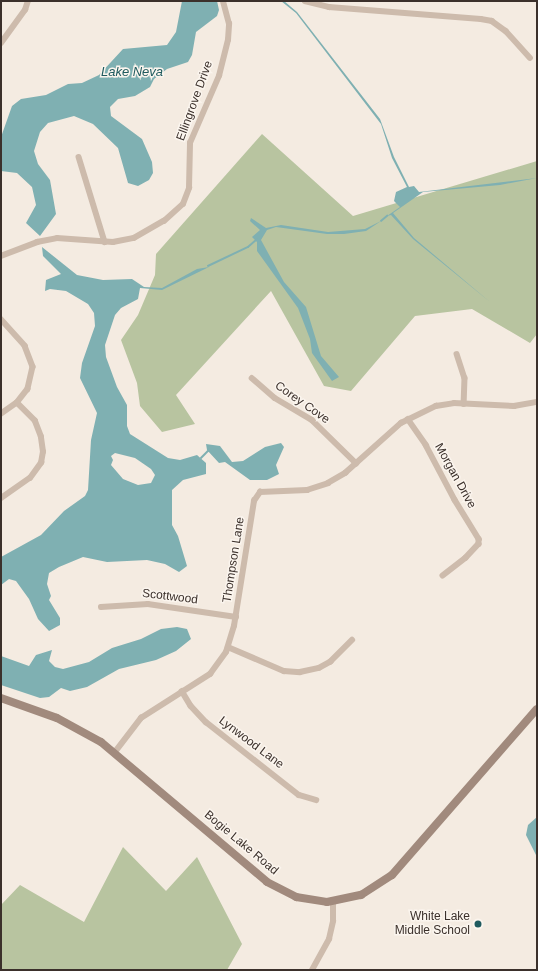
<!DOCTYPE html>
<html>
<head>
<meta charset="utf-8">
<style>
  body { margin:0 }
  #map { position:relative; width:538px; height:971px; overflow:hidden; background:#f4ebe1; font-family:Helvetica,sans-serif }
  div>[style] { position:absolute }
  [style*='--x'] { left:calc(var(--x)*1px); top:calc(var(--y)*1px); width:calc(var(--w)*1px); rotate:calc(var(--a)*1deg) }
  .green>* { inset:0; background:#b8c4a0 }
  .water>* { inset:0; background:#7fb0b2 }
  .stream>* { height:1.5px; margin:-0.75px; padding:0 0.75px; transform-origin:0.75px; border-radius:0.75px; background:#7fb0b2 }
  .minor>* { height:5.5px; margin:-2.75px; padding:0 2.75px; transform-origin:2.75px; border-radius:2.75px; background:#cdbbac }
  .secondary>* { height:8px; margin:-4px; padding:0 4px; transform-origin:4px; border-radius:4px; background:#a18a7d }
  .dots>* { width:11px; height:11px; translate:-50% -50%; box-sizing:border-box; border:2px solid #fbf5ee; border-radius:50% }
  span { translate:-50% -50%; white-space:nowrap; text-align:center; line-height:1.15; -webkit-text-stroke:3px #fbf5ee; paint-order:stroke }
  .street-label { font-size:12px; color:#3b302b }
  .poi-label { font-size:12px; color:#3b302b }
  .right { translate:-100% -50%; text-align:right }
  .water-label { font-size:13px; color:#1f5a5e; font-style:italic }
  .frame { position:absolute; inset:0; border:2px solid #3b302b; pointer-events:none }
</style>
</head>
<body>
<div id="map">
  <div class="green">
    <i style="clip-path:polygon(262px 134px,353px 216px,537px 161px,537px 334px,530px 343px,472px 309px,415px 316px,351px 391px,324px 386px,271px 291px,176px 395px,195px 424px,162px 432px,140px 406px,137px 383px,121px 340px,138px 315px,155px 275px,156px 254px)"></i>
    <i style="clip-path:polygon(123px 847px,166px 891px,197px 857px,242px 944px,227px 970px,1px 970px,1px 905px,20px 885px,84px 922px)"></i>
  </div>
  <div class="water">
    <i style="clip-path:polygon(182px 1px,217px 1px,219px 10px,217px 16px,196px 32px,192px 55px,188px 62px,167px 69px,154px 79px,150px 87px,135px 96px,118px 99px,110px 107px,111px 116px,142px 139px,152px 162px,153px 173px,149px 180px,138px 186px,128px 183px,118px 148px,93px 124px,74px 116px,48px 123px,40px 132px,34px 151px,38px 164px,50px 180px,56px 214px,40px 236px,26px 223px,36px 205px,32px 187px,17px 173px,1px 171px,1px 137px,12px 106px,21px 99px,46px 95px,68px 84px,82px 83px,99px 75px,123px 49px,167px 45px,176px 32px)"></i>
    <i style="clip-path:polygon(281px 1px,284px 1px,297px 12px,380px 119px,394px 157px,409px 187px,414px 186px,419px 192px,537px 178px,500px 185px,423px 192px,393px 213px,414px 238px,490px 302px,413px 239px,391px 215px,387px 216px,400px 207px,394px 201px,396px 192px,407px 187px,392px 158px,381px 124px,296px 13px)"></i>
    <i style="clip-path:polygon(251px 218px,266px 228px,281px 225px,328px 232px,365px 229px,381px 221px,366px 231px,344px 234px,327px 234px,276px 227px,267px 230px,261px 240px,284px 282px,306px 307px,321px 356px,339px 377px,332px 381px,312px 353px,310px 339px,298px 308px,257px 251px,257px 242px,252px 237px,260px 230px,250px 221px)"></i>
    <i style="clip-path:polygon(evenodd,42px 247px,77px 275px,103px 280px,132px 279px,144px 287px,162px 288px,197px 269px,209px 267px,162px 290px,140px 288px,138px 299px,121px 308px,115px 315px,105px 345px,106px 357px,117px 387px,127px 405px,127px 426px,130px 434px,168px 458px,180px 460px,197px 455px,206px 463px,206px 474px,183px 480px,172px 490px,172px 525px,178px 536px,187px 566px,179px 572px,165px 564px,147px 560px,107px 562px,83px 557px,59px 567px,49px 573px,47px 584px,51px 596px,49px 600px,60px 618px,60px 625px,49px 631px,38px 619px,29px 599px,16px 581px,9px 579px,1px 585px,1px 557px,41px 535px,64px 511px,85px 496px,88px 490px,91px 440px,97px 413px,80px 378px,82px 363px,95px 326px,94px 313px,88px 304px,66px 291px,50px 289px,45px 291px,46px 280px,61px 274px,43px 256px,42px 247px,115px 453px,135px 458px,151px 469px,155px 475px,151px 483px,138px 485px,123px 479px,111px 465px,113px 460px,111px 456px,115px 453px)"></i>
    <i style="clip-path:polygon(281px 443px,284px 447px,276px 465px,279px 474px,267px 480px,250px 480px,225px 462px,219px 463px,207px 450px,206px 444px,220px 446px,232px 462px,243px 461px,265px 447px)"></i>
    <i style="clip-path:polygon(177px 627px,187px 629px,191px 639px,176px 651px,156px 660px,119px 669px,87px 687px,70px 691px,61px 688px,49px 697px,40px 698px,1px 685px,1px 656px,29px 666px,36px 655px,52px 650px,49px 661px,55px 667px,63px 669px,89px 662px,112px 648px,141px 639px,161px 629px)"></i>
    <i style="clip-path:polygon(537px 817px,537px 857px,526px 835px,528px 825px)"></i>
  </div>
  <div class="stream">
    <i style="--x:381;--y:221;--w:8;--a:-40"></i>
    <i style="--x:208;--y:266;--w:44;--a:-25.4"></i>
    <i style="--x:248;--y:247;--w:11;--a:-41"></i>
    <i style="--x:201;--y:458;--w:10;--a:-45"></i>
  </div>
  <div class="minor">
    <i style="--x:305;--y:1;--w:25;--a:14"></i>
    <i style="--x:329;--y:7;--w:152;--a:4.5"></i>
    <i style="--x:481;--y:19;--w:11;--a:10"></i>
    <i style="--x:492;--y:21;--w:17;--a:36"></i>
    <i style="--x:506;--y:31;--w:36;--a:48"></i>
    <i style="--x:1;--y:43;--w:41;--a:-54"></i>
    <i style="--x:25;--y:10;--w:9;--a:-72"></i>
    <i style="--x:79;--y:157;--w:89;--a:73"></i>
    <i style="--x:1;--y:256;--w:39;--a:-21"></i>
    <i style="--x:37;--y:242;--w:20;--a:-11"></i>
    <i style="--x:57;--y:238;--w:56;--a:4.1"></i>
    <i style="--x:113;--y:242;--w:21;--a:-11"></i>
    <i style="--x:134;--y:238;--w:34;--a:-30"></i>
    <i style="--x:164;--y:221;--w:25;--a:-42"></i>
    <i style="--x:183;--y:204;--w:17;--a:-69"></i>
    <i style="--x:189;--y:188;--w:45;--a:-88.7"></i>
    <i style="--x:190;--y:143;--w:73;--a:-66.6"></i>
    <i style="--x:219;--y:76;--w:37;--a:-76"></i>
    <i style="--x:228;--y:40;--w:16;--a:-86"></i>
    <i style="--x:229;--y:24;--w:24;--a:-105"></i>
    <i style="--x:1;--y:319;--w:36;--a:48"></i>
    <i style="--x:25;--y:346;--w:22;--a:69"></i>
    <i style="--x:33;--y:367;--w:23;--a:103"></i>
    <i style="--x:28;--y:389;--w:18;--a:128"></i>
    <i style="--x:17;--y:403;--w:19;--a:145"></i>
    <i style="--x:457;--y:354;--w:25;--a:72"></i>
    <i style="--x:465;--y:378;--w:26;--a:92"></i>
    <i style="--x:252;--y:378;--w:30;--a:41"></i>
    <i style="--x:275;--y:398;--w:43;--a:30.7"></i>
    <i style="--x:312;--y:420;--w:62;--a:44.3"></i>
    <i style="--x:408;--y:419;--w:32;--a:55"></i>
    <i style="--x:426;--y:445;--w:62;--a:62.2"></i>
    <i style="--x:455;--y:500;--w:46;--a:58.4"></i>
    <i style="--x:479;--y:539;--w:5;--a:90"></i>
    <i style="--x:479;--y:544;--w:19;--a:133"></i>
    <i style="--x:466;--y:558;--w:29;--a:142"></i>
    <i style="--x:1;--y:498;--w:35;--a:-35"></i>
    <i style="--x:30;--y:478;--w:19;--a:-54"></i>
    <i style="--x:41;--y:463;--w:11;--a:-80"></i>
    <i style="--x:43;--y:452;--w:15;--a:-98"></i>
    <i style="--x:41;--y:437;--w:17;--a:-111"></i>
    <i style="--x:35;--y:421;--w:25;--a:-135"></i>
    <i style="--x:101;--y:607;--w:47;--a:-3.7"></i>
    <i style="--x:148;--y:604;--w:89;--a:8.4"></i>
    <i style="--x:228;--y:647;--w:61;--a:23.2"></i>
    <i style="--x:284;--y:671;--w:16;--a:4"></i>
    <i style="--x:300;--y:672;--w:19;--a:-12"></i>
    <i style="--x:319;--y:668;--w:13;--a:-29"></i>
    <i style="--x:330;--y:662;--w:31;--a:-45"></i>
    <i style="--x:182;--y:691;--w:17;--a:59"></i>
    <i style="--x:191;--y:706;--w:22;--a:47"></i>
    <i style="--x:206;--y:722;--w:118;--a:38.1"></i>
    <i style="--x:299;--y:795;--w:18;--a:16"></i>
    <i style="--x:115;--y:752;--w:43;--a:-52.6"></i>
    <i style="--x:141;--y:718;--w:82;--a:-32.5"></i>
    <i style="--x:210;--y:674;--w:27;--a:-54"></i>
    <i style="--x:226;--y:652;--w:27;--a:-73"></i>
    <i style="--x:234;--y:626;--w:127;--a:-80.9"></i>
    <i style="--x:254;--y:501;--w:11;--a:-56"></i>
    <i style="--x:260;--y:492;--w:47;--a:-2.4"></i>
    <i style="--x:307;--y:490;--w:22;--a:-18"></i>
    <i style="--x:328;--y:483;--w:20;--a:-30"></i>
    <i style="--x:345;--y:473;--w:75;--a:-41.8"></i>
    <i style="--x:401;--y:423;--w:39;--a:-26"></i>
    <i style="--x:436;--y:406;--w:18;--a:-9"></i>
    <i style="--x:454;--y:403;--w:60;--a:2.9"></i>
    <i style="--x:514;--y:406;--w:23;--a:-10"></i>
    <i style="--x:312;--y:970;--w:35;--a:-61"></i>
    <i style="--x:329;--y:939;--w:18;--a:-77"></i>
    <i style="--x:333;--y:921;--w:19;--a:-90"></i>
  </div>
  <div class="secondary">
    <i style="--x:1;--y:698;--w:59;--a:19.7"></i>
    <i style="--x:57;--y:718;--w:50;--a:28.6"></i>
    <i style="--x:101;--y:742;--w:217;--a:40.1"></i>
    <i style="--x:267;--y:882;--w:33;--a:27"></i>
    <i style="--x:296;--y:897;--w:31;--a:9"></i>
    <i style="--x:327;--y:902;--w:35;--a:-12"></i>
    <i style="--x:361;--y:895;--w:37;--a:-33"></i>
    <i style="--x:392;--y:875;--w:220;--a:-48.9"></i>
  </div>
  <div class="dots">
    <i style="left:478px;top:924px;background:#1f5a5e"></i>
  </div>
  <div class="street-label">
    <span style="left:195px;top:101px;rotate:-70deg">Ellingrove Drive</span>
    <span style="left:302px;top:403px;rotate:35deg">Corey Cove</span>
    <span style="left:455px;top:476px;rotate:61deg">Morgan Drive</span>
    <span style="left:234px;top:560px;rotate:-81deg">Thompson Lane</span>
    <span style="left:170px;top:597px;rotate:7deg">Scottwood</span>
    <span style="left:251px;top:743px;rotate:37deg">Lynwood Lane</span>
    <span style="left:241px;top:843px;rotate:40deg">Bogie Lake Road</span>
  </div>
  <div class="poi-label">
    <span class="right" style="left:470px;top:924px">White Lake<br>Middle School</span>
  </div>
  <div class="water-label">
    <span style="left:132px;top:72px">Lake Neva</span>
  </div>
  <div class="frame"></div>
</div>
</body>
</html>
